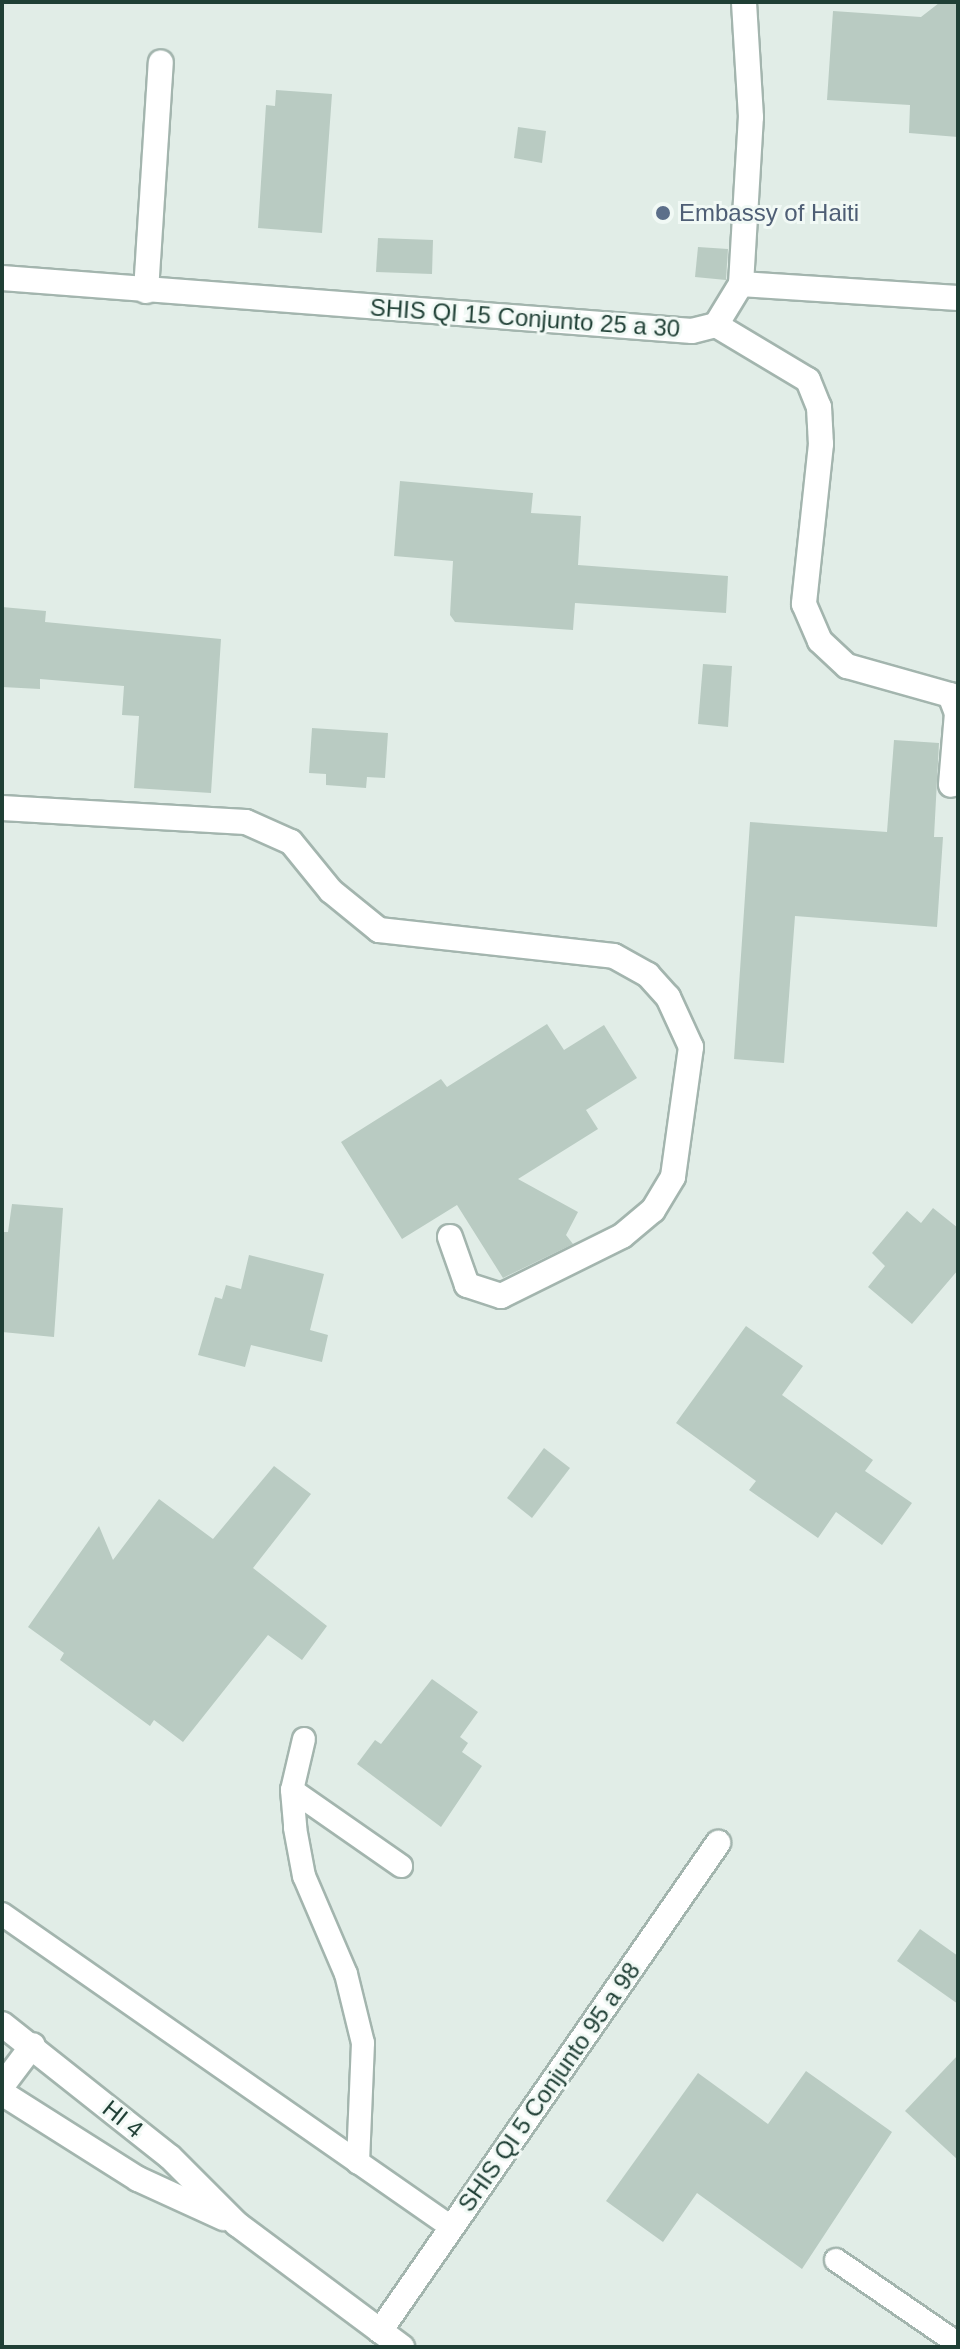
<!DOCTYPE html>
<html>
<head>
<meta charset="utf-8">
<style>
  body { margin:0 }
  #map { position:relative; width:960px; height:2349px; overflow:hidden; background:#e1ede7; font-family:Helvetica,sans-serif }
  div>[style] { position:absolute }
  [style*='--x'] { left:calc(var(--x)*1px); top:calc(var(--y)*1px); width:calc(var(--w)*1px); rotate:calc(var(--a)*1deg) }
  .building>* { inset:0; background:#b9cbc2 }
  .roads { filter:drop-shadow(2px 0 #a3b5ae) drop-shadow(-2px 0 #a3b5ae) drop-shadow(0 2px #a3b5ae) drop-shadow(0 -2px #a3b5ae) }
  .service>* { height:22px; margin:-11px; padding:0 11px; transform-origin:11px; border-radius:11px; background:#fff }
  .minor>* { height:24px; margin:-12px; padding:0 12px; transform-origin:12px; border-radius:12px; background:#fff }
  .tertiary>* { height:24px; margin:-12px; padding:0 12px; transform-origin:12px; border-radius:12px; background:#fff }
  .dots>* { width:22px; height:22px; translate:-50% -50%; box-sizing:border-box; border:4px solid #f1f9f5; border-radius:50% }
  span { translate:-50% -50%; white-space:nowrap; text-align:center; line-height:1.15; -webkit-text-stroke:6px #f1f9f5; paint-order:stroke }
  .service-label { font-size:24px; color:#4e5e75 }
  .left { translate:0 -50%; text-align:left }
  .street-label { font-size:24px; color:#1f3f35 }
  .frame { position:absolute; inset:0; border:4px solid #1f3f35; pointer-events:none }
</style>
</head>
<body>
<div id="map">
  <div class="building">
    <i style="clip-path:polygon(939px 3px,958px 4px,958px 137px,909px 133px,910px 105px,827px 100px,833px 11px,921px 17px)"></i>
    <i style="clip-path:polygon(276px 90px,332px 94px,322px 233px,258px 228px,266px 105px,275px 106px)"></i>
    <i style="clip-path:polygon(518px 127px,546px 131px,542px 163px,514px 158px)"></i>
    <i style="clip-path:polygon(378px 238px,433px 240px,432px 274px,376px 272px)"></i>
    <i style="clip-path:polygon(698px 247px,728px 249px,726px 280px,695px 277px)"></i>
    <i style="clip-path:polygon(400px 481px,533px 493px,531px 513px,581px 516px,578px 565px,728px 576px,726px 613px,575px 603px,573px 630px,455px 622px,450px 615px,453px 561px,394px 556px)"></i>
    <i style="clip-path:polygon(2px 607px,46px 611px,45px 622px,221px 639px,211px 793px,134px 788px,139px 716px,122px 715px,124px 686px,40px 679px,40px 689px,2px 687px)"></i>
    <i style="clip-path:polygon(703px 664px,732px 666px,728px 727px,698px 724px)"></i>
    <i style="clip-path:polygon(312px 728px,388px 733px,385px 778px,367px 777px,366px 788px,326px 785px,326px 774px,309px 773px)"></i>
    <i style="clip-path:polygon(894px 740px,939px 743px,934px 837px,943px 837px,937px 927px,795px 916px,784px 1063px,734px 1059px,750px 822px,887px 832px)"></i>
    <i style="clip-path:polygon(547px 1024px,564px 1050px,604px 1025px,637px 1078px,586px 1110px,598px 1129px,518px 1179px,578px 1212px,566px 1235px,573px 1244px,503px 1278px,457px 1205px,402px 1239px,341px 1142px,441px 1079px,447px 1087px)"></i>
    <i style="clip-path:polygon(12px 1204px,63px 1208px,54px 1337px,2px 1332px,2px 1232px,8px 1232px)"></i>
    <i style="clip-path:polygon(933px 1208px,958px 1228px,958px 1270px,912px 1324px,868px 1287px,885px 1266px,872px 1253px,907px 1211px,921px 1223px)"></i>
    <i style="clip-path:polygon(249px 1255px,324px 1274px,310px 1330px,328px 1335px,322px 1362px,251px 1345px,245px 1367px,198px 1355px,215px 1297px,222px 1299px,226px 1285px,241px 1289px)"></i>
    <i style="clip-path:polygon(746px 1326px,803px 1366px,782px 1395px,873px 1460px,865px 1471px,912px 1503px,882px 1545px,836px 1512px,818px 1538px,749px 1490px,756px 1481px,676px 1423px)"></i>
    <i style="clip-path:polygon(544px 1448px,570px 1468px,532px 1518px,507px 1498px)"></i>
    <i style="clip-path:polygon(274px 1466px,311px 1494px,253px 1568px,327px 1626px,302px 1660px,268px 1635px,183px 1742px,154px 1720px,150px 1726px,60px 1660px,64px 1653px,28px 1627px,99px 1526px,113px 1560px,159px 1499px,213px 1539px)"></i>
    <i style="clip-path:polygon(432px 1679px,478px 1712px,460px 1737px,468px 1743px,462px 1752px,482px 1766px,441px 1827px,357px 1764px,375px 1740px,381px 1744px)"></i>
    <i style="clip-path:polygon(920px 1929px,958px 1956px,958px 2004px,897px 1961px)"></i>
    <i style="clip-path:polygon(958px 2055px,958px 2160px,905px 2111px)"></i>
    <i style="clip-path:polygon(806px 2071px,892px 2132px,802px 2269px,697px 2193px,663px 2242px,606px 2201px,698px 2073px,768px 2124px)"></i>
  </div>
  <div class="roads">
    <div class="service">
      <i style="--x:304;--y:1739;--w:52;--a:103.2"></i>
      <i style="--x:292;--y:1790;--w:38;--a:85"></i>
      <i style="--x:295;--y:1828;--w:49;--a:79.4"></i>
      <i style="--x:304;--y:1876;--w:107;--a:66.8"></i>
      <i style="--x:346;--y:1974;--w:71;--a:76.2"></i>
      <i style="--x:363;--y:2043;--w:120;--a:92.4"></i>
      <i style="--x:292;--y:1790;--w:133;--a:34.9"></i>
      <i style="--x:2;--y:1914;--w:547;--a:34.88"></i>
      <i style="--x:836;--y:2260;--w:148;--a:34.5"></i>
    </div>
    <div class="minor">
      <i style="--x:2;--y:278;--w:692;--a:4.39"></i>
      <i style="--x:692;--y:331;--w:25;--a:-14"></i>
      <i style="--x:716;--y:325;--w:48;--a:-58.6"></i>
      <i style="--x:741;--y:284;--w:167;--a:-86.6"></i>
      <i style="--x:751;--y:117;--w:115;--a:-93.5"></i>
      <i style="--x:741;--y:284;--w:217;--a:3.7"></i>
      <i style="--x:146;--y:291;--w:229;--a:-86.3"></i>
      <i style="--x:716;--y:325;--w:107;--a:30.9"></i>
      <i style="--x:808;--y:380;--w:29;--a:68"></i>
      <i style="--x:819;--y:407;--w:37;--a:87"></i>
      <i style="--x:821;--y:444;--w:161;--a:96.1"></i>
      <i style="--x:804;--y:604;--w:40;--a:66.6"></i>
      <i style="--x:820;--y:641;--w:37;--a:43"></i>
      <i style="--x:847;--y:666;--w:107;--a:15.7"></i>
      <i style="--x:950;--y:695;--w:19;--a:69"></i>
      <i style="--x:957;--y:713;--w:72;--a:94.8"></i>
      <i style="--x:2;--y:808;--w:244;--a:3.3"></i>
      <i style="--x:246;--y:822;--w:49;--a:24"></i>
      <i style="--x:291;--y:842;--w:63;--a:50.8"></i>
      <i style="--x:331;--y:891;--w:62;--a:39.1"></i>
      <i style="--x:379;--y:930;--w:236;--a:6.3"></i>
      <i style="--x:614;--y:956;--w:39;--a:29"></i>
      <i style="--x:648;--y:975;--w:30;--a:48"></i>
      <i style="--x:668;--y:997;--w:55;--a:65.3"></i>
      <i style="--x:691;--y:1047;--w:131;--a:97.9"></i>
      <i style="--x:673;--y:1177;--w:39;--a:121"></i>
      <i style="--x:653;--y:1210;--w:40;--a:140"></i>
      <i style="--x:622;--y:1236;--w:135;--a:153.6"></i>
      <i style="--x:501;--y:1296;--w:36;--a:-162"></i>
      <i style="--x:467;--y:1285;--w:51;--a:-109.5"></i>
      <i style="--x:2;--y:2086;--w:51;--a:-52.9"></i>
      <i style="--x:380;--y:2331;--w:594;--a:-55.29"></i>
    </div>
    <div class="tertiary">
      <i style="--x:2;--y:2024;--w:214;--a:38.4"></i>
      <i style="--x:170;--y:2157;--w:95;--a:45"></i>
      <i style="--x:237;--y:2224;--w:206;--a:36.7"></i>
      <i style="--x:2;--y:2093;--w:161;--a:32.3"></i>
      <i style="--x:138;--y:2179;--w:94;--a:24.6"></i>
    </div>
  </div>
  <div class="dots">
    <i style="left:663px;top:213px;background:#5c6f8a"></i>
  </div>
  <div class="service-label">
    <span class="left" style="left:679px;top:213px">Embassy of Haiti</span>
  </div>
  <div class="street-label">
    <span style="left:525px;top:318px;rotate:4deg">SHIS QI 15 Conjunto 25 a 30</span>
    <span style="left:549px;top:2087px;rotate:-55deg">SHIS QI 5 Conjunto 95 a 98</span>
    <span style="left:123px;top:2119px;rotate:39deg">HI 4</span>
  </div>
  <div class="frame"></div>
</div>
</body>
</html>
